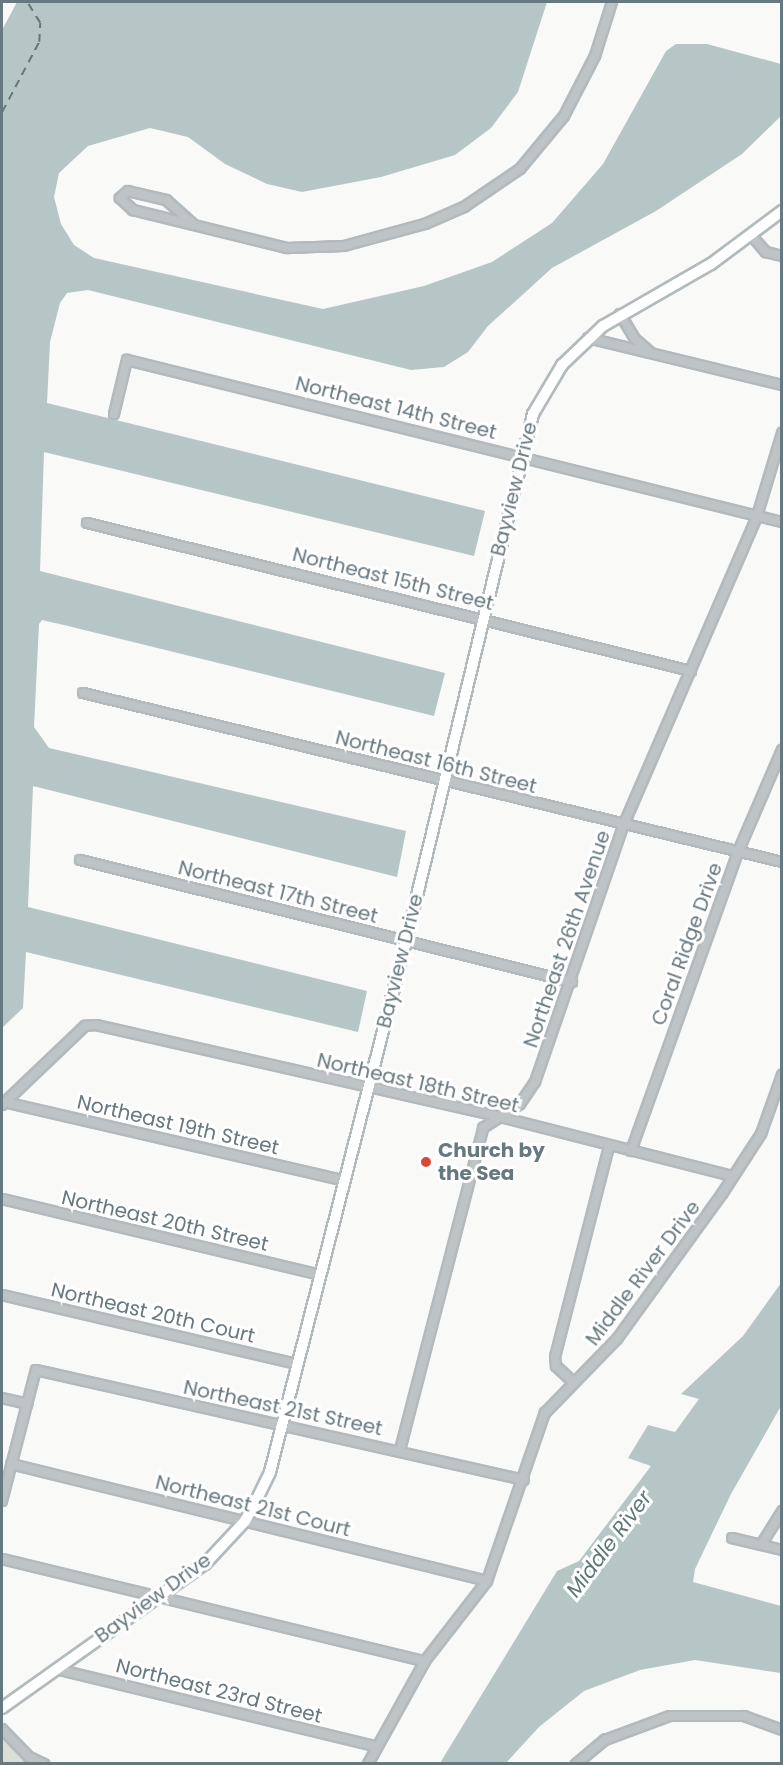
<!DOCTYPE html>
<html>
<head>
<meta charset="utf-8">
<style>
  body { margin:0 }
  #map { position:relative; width:783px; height:1765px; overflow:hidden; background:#f9f9f8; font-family:Poppins,sans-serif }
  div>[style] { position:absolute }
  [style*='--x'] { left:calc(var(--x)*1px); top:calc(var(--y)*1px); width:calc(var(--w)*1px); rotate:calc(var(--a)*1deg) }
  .green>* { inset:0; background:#daded7 }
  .water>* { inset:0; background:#b6c5c6 }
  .ferry>* { height:1.5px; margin-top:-0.75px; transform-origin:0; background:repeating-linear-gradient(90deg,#61777a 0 8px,transparent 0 14px) }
  .roads { filter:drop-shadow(2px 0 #b3babd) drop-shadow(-2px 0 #b3babd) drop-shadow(0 2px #b3babd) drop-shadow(0 -2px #b3babd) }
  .street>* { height:8px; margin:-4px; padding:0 4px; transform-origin:4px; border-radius:4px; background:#bec4c6 }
  .secondary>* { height:10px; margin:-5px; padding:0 5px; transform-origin:5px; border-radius:5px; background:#fff }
  .dots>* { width:16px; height:16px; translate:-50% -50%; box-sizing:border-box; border:3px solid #fff; border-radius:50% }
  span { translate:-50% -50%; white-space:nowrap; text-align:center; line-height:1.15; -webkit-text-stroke:6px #fff; paint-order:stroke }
  .street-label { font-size:20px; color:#667980 }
  .poi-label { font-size:20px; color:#667980; font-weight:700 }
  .left { translate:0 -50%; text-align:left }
  .water-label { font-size:21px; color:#61777a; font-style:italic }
  .frame { position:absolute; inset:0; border:3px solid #667980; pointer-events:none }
</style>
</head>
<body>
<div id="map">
  <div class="green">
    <i style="clip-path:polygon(2px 1739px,25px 1759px,24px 1763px,2px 1763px)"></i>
  </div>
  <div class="water">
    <i style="clip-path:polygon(17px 2px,547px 2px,518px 92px,491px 128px,455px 155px,381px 177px,302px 192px,267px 184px,225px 164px,188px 137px,150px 128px,88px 146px,59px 173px,54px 197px,61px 224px,74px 245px,94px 258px,323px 309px,424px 286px,492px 262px,552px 223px,603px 164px,666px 51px,676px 44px,707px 44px,781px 64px,781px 116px,742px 154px,656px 211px,552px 268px,488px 326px,468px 352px,444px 367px,411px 370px,88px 290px,67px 293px,60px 303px,50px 342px,47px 403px,485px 511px,474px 556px,44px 452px,40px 571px,445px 673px,434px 716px,68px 626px,42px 620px,39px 624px,34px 727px,49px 748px,406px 831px,397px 877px,33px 786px,28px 907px,367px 991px,358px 1032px,26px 952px,23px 1008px,2px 1028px,2px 30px)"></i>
    <i style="clip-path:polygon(781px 1283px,781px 1406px,731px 1494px,695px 1569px,693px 1582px,781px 1606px,781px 1673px,695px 1660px,640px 1670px,584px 1691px,539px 1727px,506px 1763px,440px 1763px,557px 1571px,579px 1561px,651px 1466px,628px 1458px,648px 1425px,675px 1432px,699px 1399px,681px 1394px,743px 1336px)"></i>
  </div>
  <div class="ferry">
    <i style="--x:2;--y:112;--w:79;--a:-62.1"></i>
    <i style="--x:39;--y:42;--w:19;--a:-87"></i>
    <i style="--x:40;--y:23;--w:25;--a:-122"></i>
  </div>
  <div class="roads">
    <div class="street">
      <i style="--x:193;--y:224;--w:36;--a:-138"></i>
      <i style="--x:166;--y:200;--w:39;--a:-167"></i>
      <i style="--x:128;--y:191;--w:11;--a:139"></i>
      <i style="--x:120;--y:198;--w:18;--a:43"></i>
      <i style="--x:133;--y:210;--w:159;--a:13.9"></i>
      <i style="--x:287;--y:248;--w:57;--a:-2"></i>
      <i style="--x:344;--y:246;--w:84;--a:-15.2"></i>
      <i style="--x:425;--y:224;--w:43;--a:-23.6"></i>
      <i style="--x:464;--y:207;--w:68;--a:-34.2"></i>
      <i style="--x:520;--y:169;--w:69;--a:-50.3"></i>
      <i style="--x:564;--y:116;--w:68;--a:-62.7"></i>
      <i style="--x:595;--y:56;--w:57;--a:-72.5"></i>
      <i style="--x:751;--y:235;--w:23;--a:49"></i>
      <i style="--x:766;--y:252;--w:16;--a:14"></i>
      <i style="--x:620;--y:314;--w:29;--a:59"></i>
      <i style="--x:635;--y:339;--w:20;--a:41"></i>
      <i style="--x:588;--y:338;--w:200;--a:13.6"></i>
      <i style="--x:114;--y:414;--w:56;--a:-76.5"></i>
      <i style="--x:127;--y:360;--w:675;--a:13.89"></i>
      <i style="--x:87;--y:523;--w:622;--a:13.77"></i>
      <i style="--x:83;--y:693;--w:719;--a:13.59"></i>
      <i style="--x:80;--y:860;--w:507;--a:13.93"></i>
      <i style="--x:4;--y:1102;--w:350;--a:13"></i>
      <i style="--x:2;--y:1105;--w:115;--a:-43.6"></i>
      <i style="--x:85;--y:1026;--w:11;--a:-5"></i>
      <i style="--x:96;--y:1025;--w:415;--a:12.8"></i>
      <i style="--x:501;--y:1117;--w:239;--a:14.3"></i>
      <i style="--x:631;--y:1151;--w:318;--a:-70.3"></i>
      <i style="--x:738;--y:852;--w:111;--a:-66.7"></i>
      <i style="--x:2;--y:1199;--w:327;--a:13.4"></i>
      <i style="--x:2;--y:1295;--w:303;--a:13.2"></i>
      <i style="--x:572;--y:1381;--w:22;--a:-137"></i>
      <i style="--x:556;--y:1366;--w:9;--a:-96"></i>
      <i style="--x:555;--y:1357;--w:218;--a:-75.6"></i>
      <i style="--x:2;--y:1398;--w:26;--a:13"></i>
      <i style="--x:400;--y:1450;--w:333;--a:-75.5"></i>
      <i style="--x:483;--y:1128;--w:44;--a:-33"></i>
      <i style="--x:520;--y:1104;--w:27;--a:-56"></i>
      <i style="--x:535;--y:1082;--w:273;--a:-71"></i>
      <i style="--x:624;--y:824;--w:335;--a:-66.6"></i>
      <i style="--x:757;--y:516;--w:87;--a:-73.2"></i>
      <i style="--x:11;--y:1464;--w:490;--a:13.8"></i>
      <i style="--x:2;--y:1501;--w:135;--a:-75.5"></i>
      <i style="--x:36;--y:1370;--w:500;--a:12.7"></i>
      <i style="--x:732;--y:1538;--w:51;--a:13.5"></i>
      <i style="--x:761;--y:1545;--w:40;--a:-58"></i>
      <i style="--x:2;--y:1559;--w:435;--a:13.6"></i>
      <i style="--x:56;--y:1669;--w:327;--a:13.6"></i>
      <i style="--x:2;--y:1729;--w:39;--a:46"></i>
      <i style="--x:29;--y:1757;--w:17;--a:25"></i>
      <i style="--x:368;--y:1764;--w:118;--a:-61"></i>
      <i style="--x:425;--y:1661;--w:101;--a:-52.2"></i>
      <i style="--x:487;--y:1581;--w:178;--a:-71"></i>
      <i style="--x:545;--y:1413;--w:103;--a:-45.8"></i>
      <i style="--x:617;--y:1339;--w:179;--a:-54.1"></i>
      <i style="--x:722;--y:1194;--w:72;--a:-57"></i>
      <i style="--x:761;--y:1134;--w:63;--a:-70.4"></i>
      <i style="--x:576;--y:1764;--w:38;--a:-40"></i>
      <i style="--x:605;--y:1740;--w:69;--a:-20.3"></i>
      <i style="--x:670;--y:1716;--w:74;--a:0"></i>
      <i style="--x:744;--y:1716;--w:40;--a:20.2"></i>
    </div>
    <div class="secondary">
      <i style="--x:2;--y:1708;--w:249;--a:-35.4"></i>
      <i style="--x:205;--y:1564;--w:59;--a:-47.1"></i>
      <i style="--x:245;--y:1521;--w:25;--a:-61"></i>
      <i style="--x:257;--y:1499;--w:30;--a:-64"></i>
      <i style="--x:270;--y:1472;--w:548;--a:-75.63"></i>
      <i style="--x:406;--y:941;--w:542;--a:-76.45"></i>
      <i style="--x:533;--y:414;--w:57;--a:-59.4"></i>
      <i style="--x:562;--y:365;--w:57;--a:-43.6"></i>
      <i style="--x:603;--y:326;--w:125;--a:-29.9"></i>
      <i style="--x:711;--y:264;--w:89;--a:-36.7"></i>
    </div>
  </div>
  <div class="dots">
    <i style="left:426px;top:1162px;background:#d7483a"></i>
  </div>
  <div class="street-label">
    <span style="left:396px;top:408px;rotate:14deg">Northeast 14th Street</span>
    <span style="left:514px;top:489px;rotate:-76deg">Bayview Drive</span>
    <span style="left:393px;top:579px;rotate:14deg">Northeast 15th Street</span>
    <span style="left:436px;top:762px;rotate:14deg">Northeast 16th Street</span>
    <span style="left:278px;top:892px;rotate:14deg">Northeast 17th Street</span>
    <span style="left:567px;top:939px;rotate:-71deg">Northeast 26th Avenue</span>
    <span style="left:687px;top:944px;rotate:-70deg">Coral Ridge Drive</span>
    <span style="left:400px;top:961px;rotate:-76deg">Bayview Drive</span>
    <span style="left:418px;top:1083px;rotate:13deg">Northeast 18th Street</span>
    <span style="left:178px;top:1125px;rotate:13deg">Northeast 19th Street</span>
    <span style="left:165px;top:1221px;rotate:13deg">Northeast 20th Street</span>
    <span style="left:643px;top:1273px;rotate:-53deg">Middle River Drive</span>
    <span style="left:153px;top:1313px;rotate:13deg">Northeast 20th Court</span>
    <span style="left:283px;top:1408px;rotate:12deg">Northeast 21st Street</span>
    <span style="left:253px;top:1506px;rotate:14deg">Northeast 21st Court</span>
    <span style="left:153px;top:1598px;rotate:-36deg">Bayview Drive</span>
    <span style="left:219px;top:1691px;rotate:14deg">Northeast 23rd Street</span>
  </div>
  <div class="poi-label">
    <span class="left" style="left:438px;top:1162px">Church by<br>the Sea</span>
  </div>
  <div class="water-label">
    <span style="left:609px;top:1544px;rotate:-53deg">Middle River</span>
  </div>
  <div class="frame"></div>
</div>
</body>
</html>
